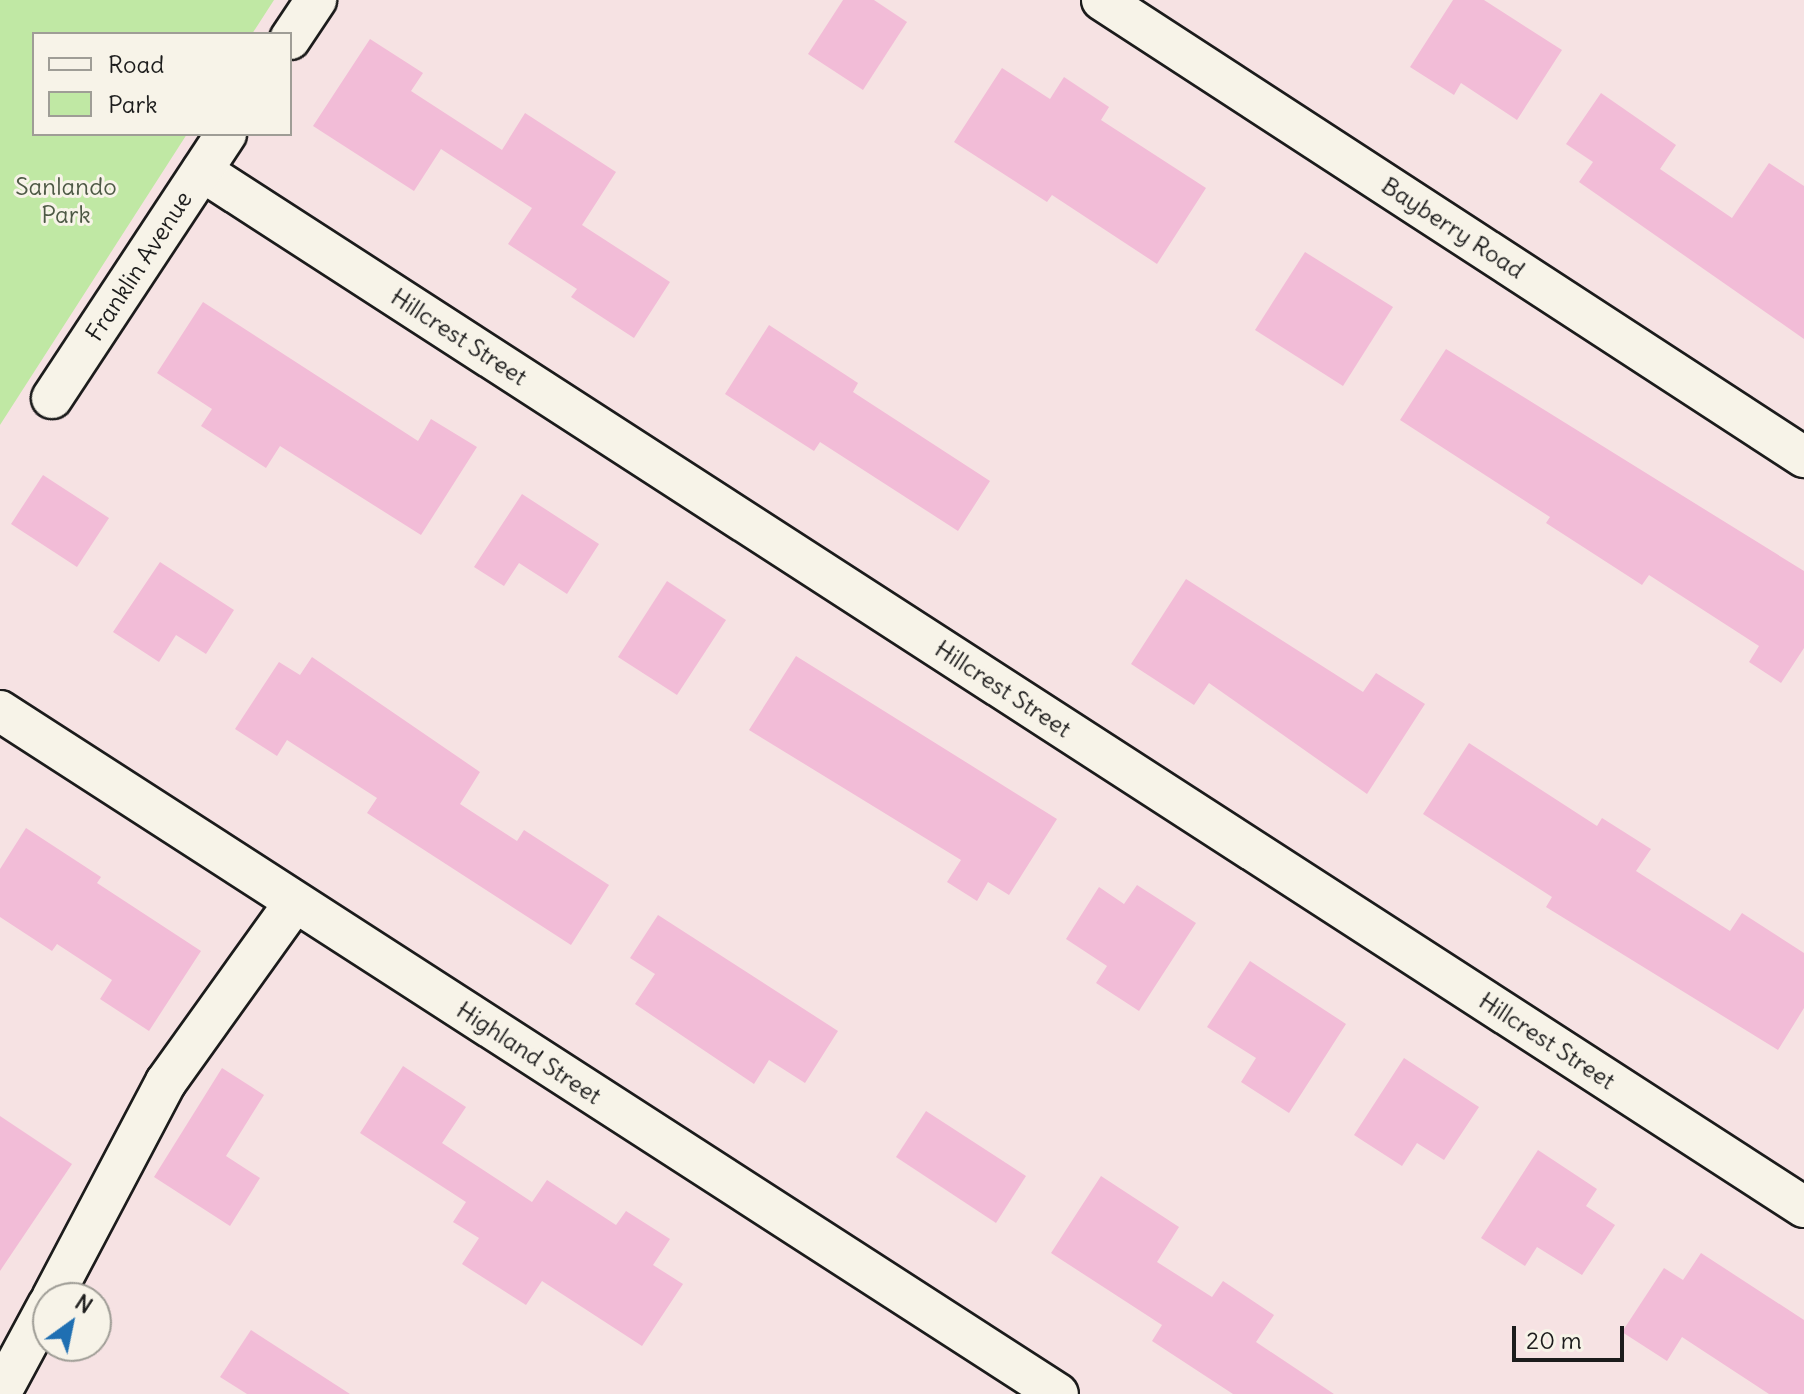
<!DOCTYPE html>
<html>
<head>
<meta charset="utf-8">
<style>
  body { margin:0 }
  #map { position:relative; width:1804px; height:1394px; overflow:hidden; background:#f6e2e3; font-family:Delius,sans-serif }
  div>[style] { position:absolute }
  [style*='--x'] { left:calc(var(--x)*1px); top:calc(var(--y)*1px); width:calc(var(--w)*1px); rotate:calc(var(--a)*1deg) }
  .green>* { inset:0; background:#c0e8a4 }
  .building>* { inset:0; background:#f2bcd7 }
  .roads { filter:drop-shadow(2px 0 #1c1c1c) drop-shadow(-2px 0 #1c1c1c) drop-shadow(0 2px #1c1c1c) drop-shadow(0 -2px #1c1c1c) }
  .minor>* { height:40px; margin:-20px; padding:0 20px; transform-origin:20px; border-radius:20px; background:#f7f3e8 }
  span { translate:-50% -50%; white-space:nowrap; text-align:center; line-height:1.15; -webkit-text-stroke:6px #f7f3e8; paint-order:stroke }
  .park-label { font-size:24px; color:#4d5945 }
  .street-label { font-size:24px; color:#1c1c1c }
  .legend { position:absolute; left:32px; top:32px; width:260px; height:104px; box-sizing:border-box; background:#f7f3e8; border:2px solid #9f9d96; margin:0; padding:10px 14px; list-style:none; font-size:24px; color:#1c1c1c }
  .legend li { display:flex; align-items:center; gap:16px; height:40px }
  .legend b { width:40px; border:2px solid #9f9d96 }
  .north { position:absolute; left:32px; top:1282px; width:80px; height:80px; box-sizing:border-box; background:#f7f3e8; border:2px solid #9f9d96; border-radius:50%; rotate:33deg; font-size:22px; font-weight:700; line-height:32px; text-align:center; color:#1c1c1c }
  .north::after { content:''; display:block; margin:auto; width:28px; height:36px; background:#1f6fb2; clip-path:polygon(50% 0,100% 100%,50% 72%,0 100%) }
  .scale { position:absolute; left:1512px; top:1326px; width:112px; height:36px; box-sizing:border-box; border:4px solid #1c1c1c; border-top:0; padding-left:10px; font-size:24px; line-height:28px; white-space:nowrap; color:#1c1c1c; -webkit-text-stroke:6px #f7f3e8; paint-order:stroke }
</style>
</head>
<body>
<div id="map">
  <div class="green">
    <i style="clip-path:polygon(0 0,274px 0,252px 34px,34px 34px,34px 134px,187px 134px,0 425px)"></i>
  </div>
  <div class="building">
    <i style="clip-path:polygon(843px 0,874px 0,907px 22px,863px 90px,808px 54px)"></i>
    <i style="clip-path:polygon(1453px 0,1484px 0,1562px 50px,1517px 120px,1461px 83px,1454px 95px,1410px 67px)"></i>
    <i style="clip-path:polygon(370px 39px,423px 73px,411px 91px,502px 150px,525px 113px,616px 172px,582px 225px,670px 282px,634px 338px,571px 297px,577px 289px,508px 244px,532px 208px,441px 149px,414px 191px,313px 126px)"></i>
    <i style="clip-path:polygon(1002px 68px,1050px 99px,1064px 77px,1109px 107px,1101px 120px,1206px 188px,1157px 264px,1052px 195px,1047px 202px,954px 142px)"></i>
    <i style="clip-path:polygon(1601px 93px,1676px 145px,1660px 169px,1732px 218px,1769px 163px,1804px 186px,1804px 339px,1579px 182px,1593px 162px,1566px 144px)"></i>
    <i style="clip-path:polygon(1305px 252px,1393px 307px,1343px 386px,1255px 330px)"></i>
    <i style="clip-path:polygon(203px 302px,418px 441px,431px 419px,477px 447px,421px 535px,280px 446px,266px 468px,201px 426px,212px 409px,157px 373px)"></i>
    <i style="clip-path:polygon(769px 325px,858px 383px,853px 392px,990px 481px,958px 531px,820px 442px,814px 451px,725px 394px)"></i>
    <i style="clip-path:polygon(1446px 349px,1804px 571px,1804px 648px,1781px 683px,1749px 662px,1759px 646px,1649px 575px,1642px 585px,1546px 523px,1550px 517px,1400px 420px)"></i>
    <i style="clip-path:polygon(43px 475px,109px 518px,77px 567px,11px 524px)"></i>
    <i style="clip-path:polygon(522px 494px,599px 544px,567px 594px,519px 563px,504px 586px,474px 567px)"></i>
    <i style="clip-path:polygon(160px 562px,234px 610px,206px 654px,176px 635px,159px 662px,113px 632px)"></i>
    <i style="clip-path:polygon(1186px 579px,1363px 692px,1376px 673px,1425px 704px,1367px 794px,1209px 683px,1194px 705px,1131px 664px)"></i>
    <i style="clip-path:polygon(667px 581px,726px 620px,677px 695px,618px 657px)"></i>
    <i style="clip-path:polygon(796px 656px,1057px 819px,1009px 895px,988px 882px,977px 901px,947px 882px,961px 860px,749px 730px)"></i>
    <i style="clip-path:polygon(312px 657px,480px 772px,460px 804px,517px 841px,524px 830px,609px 885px,571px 945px,367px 813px,377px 798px,287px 740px,277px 756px,235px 729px,279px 662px,300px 675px)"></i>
    <i style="clip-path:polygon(1469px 743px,1597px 826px,1602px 818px,1651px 849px,1636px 871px,1730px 931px,1742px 913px,1804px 953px,1804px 1008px,1778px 1050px,1546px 907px,1552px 897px,1423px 814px)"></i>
    <i style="clip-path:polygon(26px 828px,101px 877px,97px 883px,201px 951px,149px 1031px,100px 999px,112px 980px,57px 944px,52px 951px,0 917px,0 869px)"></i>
    <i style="clip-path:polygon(1137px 885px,1196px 923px,1139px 1011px,1096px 983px,1107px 966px,1066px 939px,1099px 887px,1124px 904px)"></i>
    <i style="clip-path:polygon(658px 915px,838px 1031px,805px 1083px,769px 1060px,754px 1084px,635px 1004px,655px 974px,630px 958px)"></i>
    <i style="clip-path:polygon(1250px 961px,1346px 1024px,1289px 1113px,1241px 1082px,1256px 1058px,1207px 1027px)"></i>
    <i style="clip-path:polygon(1404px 1058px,1479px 1107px,1444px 1160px,1417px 1143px,1402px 1166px,1354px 1135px)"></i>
    <i style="clip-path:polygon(403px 1066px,466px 1107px,442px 1143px,532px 1202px,547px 1180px,616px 1225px,626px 1211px,670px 1239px,653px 1265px,683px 1284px,642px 1346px,542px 1281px,526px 1305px,462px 1264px,479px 1238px,453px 1222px,466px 1202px,360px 1133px)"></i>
    <i style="clip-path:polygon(222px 1068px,264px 1095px,226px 1156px,260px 1178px,230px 1226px,154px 1177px)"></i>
    <i style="clip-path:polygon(926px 1111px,1026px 1176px,996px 1223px,896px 1157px)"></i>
    <i style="clip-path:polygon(0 1116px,72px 1164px,0 1271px)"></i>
    <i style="clip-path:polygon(1538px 1150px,1597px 1189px,1586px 1206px,1615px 1225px,1582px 1275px,1537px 1247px,1525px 1266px,1481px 1238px)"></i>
    <i style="clip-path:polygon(1101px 1176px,1179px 1227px,1157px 1262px,1212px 1297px,1223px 1281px,1274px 1315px,1256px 1342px,1334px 1394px,1233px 1394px,1152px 1341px,1162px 1325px,1051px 1253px)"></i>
    <i style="clip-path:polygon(1701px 1253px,1804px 1320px,1804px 1394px,1769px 1394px,1682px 1337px,1667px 1361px,1622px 1332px,1664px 1268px,1683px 1280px)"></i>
    <i style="clip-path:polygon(251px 1330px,350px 1394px,247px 1394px,220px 1377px)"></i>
  </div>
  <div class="roads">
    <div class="minor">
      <i style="--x:1102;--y:0;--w:838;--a:33.06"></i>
      <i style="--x:290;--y:39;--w:47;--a:-56.3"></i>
      <i style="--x:202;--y:171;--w:1908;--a:32.89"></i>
      <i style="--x:52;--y:398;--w:316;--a:-56.6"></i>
      <i style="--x:0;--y:711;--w:1259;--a:32.84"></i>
      <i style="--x:52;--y:1298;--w:244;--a:-62.2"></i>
      <i style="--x:166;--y:1082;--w:221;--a:-54.4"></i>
      <i style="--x:6;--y:1383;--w:89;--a:-61.7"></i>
    </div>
  </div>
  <div class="park-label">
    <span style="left:66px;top:201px">Sanlando<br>Park</span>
  </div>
  <div class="street-label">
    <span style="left:1453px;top:228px;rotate:33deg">Bayberry Road</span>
    <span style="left:139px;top:266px;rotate:-57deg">Franklin Avenue</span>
    <span style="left:459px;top:337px;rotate:33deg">Hillcrest Street</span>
    <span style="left:1003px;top:689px;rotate:33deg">Hillcrest Street</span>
    <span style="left:1547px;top:1041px;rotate:33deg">Hillcrest Street</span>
    <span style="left:529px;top:1053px;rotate:33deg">Highland Street</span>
  </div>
  <ul class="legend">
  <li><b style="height:10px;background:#f7f3e8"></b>Road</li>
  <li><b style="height:22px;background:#c0e8a4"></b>Park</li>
  </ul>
  <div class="north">N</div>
  <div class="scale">20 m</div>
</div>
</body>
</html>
